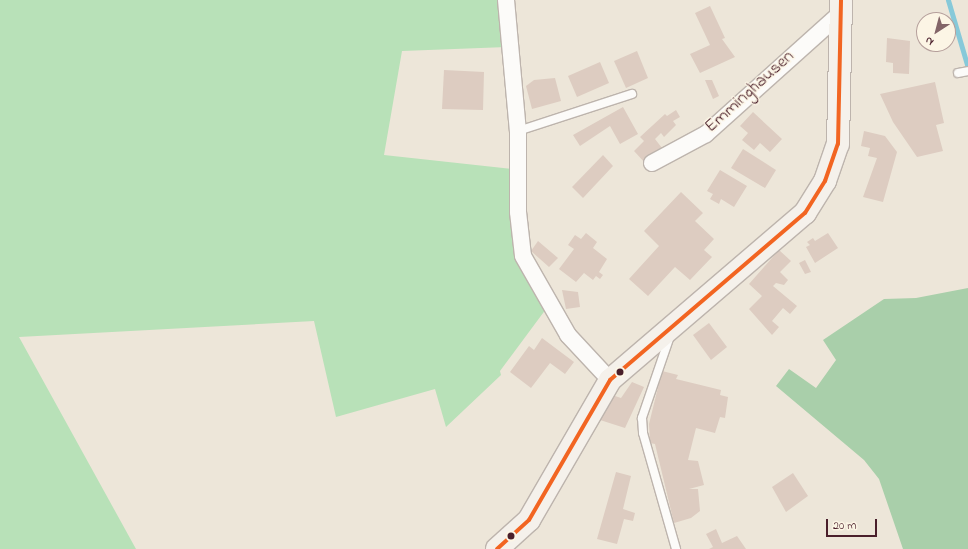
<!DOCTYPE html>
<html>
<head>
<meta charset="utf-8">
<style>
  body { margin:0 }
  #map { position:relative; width:968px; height:549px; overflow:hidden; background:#ede6d9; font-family:"Indie Flower",sans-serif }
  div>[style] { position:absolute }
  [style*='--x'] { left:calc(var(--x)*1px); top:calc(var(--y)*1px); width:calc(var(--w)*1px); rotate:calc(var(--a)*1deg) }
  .green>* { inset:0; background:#b8e1b8 }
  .forest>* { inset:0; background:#a9cfaa }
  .stream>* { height:5px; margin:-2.5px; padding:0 2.5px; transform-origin:2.5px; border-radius:2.5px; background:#87c9d9 }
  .building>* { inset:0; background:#ddccc1 }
  .roads { filter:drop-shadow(1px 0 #bdb4ad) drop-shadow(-1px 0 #bdb4ad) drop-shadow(0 1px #bdb4ad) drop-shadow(0 -1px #bdb4ad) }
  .lane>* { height:8px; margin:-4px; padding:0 4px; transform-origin:4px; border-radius:4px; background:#fcfbf9 }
  .street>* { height:16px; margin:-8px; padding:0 8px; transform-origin:8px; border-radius:8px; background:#fcfbf9 }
  .secondary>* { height:22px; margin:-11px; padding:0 11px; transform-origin:11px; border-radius:11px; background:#f5f1eb }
  .bus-1>* { height:4px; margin:-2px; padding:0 2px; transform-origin:2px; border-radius:2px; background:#f26522 }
  .dots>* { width:11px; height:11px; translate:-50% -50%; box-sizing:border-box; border:2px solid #fcf5e5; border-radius:50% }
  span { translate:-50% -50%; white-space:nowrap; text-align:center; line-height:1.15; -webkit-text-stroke:3px #fcf5e5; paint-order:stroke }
  .street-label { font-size:18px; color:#4a1f2b }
  .north { position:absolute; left:916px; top:12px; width:40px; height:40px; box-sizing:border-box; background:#fcf5e5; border:1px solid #b59f9b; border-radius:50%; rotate:216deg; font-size:11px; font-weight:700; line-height:16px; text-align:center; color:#4a1f2b }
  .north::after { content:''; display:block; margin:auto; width:14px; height:18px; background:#836568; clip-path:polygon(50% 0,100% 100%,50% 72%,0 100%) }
  .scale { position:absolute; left:826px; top:519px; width:51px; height:18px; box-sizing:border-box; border:2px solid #4a1f2b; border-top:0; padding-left:5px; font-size:12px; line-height:14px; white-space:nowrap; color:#4a1f2b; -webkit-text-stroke:3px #fcf5e5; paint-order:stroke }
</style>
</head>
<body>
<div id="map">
  <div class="green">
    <i style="clip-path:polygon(0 0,503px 0,507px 47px,402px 51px,384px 155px,513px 169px,512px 198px,546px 309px,500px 371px,501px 375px,446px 427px,435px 389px,336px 417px,314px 321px,19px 337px,136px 549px,0 549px)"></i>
  </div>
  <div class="forest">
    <i style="clip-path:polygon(968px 288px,968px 549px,903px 549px,879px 479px,864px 460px,776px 386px,789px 369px,816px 388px,836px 360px,823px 340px,884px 299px,916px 298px)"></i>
  </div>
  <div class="stream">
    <i style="--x:948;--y:0;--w:71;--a:73.6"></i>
  </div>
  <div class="building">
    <i style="clip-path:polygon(710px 6px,725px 38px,722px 39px,735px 57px,700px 73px,690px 54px,710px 45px,695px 13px)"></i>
    <i style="clip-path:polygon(887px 38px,910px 41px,909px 74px,893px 73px,893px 63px,886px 62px)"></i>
    <i style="clip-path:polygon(637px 51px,648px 78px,626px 88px,614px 61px)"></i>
    <i style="clip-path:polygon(600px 62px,609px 83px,577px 97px,568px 76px)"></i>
    <i style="clip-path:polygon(444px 70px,484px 72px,483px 110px,442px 109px)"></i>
    <i style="clip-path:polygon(555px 78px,561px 101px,532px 109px,526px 86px,534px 80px)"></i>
    <i style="clip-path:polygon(705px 80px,712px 80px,719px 96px,713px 99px)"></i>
    <i style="clip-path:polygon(935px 82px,944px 123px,936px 125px,943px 151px,917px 157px,893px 122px,880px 94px)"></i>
    <i style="clip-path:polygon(623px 107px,638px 134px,620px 144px,610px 126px,580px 146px,573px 135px)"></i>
    <i style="clip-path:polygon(676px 110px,680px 117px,673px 121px,676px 125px,664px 137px,661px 133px,655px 139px,662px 148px,646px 164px,634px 151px,644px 141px,640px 137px,665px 114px,667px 116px)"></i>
    <i style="clip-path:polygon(753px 112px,782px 139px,770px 152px,760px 143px,754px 150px,742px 140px,748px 133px,740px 126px)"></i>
    <i style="clip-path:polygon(864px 131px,885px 136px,897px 152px,883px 202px,863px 197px,877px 158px,868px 156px,870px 148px,861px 146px)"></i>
    <i style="clip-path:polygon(743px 149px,776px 170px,765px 188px,731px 168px)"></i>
    <i style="clip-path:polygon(603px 155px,613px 166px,583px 198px,572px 187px)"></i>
    <i style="clip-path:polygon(720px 170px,747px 186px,734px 207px,721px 199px,719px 204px,710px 199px,713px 194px,707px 191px)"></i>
    <i style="clip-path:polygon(681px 192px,703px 213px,695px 221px,714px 239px,704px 250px,712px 257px,690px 280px,675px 267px,648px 296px,629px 279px,659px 246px,644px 231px)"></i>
    <i style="clip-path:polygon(586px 233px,597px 242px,593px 248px,607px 259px,599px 272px,603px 275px,600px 279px,596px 276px,593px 280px,584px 273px,576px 282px,559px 269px,574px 249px,568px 245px,575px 235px,581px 239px)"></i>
    <i style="clip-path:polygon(828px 233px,838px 248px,815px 263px,806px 247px,810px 245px,807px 242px,813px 238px,815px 241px)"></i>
    <i style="clip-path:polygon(538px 241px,558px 258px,549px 267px,531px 251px)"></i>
    <i style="clip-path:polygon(779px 250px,791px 261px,780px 272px,788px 280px,784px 285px,776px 283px,773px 286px,797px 306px,790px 314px,783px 308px,772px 321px,779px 327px,772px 335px,749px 309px,762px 296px,749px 284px)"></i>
    <i style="clip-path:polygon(805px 260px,811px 272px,805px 274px,799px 263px)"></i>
    <i style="clip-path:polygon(562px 290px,578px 292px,580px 307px,566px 309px)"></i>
    <i style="clip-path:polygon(709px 323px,727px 347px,711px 360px,693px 335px)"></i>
    <i style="clip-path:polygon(542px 338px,574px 362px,565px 374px,550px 363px,531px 388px,510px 372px,529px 346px,534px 350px)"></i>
    <i style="clip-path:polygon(662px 371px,678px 375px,676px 379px,721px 390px,720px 395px,728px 397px,725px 418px,720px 417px,715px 433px,696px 428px,688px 460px,698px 461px,704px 485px,689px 489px,698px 489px,700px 511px,691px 518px,674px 523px,655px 444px,650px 443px,649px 424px)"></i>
    <i style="clip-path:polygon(632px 382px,644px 387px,625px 428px,600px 420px,609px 394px,621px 398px)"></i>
    <i style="clip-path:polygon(616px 472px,631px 476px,623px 509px,635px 513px,633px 521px,624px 519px,617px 544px,597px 539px)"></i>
    <i style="clip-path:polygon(793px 473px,808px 496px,786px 512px,772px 487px)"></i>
    <i style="clip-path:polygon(716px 529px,722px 543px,737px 536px,746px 549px,709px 549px,713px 547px,706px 534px)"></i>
  </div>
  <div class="roads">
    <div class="lane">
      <i style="--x:958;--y:73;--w:10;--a:-11"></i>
      <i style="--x:518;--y:131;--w:120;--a:-18"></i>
      <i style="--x:670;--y:336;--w:87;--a:108.9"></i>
      <i style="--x:642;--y:418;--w:15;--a:86"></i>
      <i style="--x:643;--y:433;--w:121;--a:74.1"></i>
    </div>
    <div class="street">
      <i style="--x:506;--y:0;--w:132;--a:84.8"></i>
      <i style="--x:518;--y:131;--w:81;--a:90"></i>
      <i style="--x:518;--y:212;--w:44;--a:83.5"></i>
      <i style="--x:523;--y:256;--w:91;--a:60.3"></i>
      <i style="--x:568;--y:335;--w:62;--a:47"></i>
      <i style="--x:652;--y:163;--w:61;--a:-28.2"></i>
      <i style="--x:706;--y:134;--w:181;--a:-41.9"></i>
    </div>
    <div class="secondary">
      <i style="--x:497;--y:549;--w:43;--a:-42.2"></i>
      <i style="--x:529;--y:520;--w:162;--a:-59.9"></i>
      <i style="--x:610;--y:380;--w:257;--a:-40.6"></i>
      <i style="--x:805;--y:213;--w:38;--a:-58"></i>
      <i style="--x:825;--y:181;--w:39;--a:-71"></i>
      <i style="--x:838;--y:144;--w:144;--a:-88.8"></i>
    </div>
  </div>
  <div class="bus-1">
    <i style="--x:497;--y:549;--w:43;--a:-42.2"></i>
    <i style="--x:529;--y:520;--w:162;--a:-59.9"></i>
    <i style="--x:610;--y:380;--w:257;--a:-40.6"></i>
    <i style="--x:805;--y:213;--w:38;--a:-58"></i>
    <i style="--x:825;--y:181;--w:39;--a:-71"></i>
    <i style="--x:838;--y:144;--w:144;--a:-88.8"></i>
  </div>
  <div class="dots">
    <i style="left:620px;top:372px;background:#4a1f2b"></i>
    <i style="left:511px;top:536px;background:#4a1f2b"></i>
  </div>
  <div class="street-label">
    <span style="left:750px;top:92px;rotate:-42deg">Emminghausen</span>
  </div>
  <div class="north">N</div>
  <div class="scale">20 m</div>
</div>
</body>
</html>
